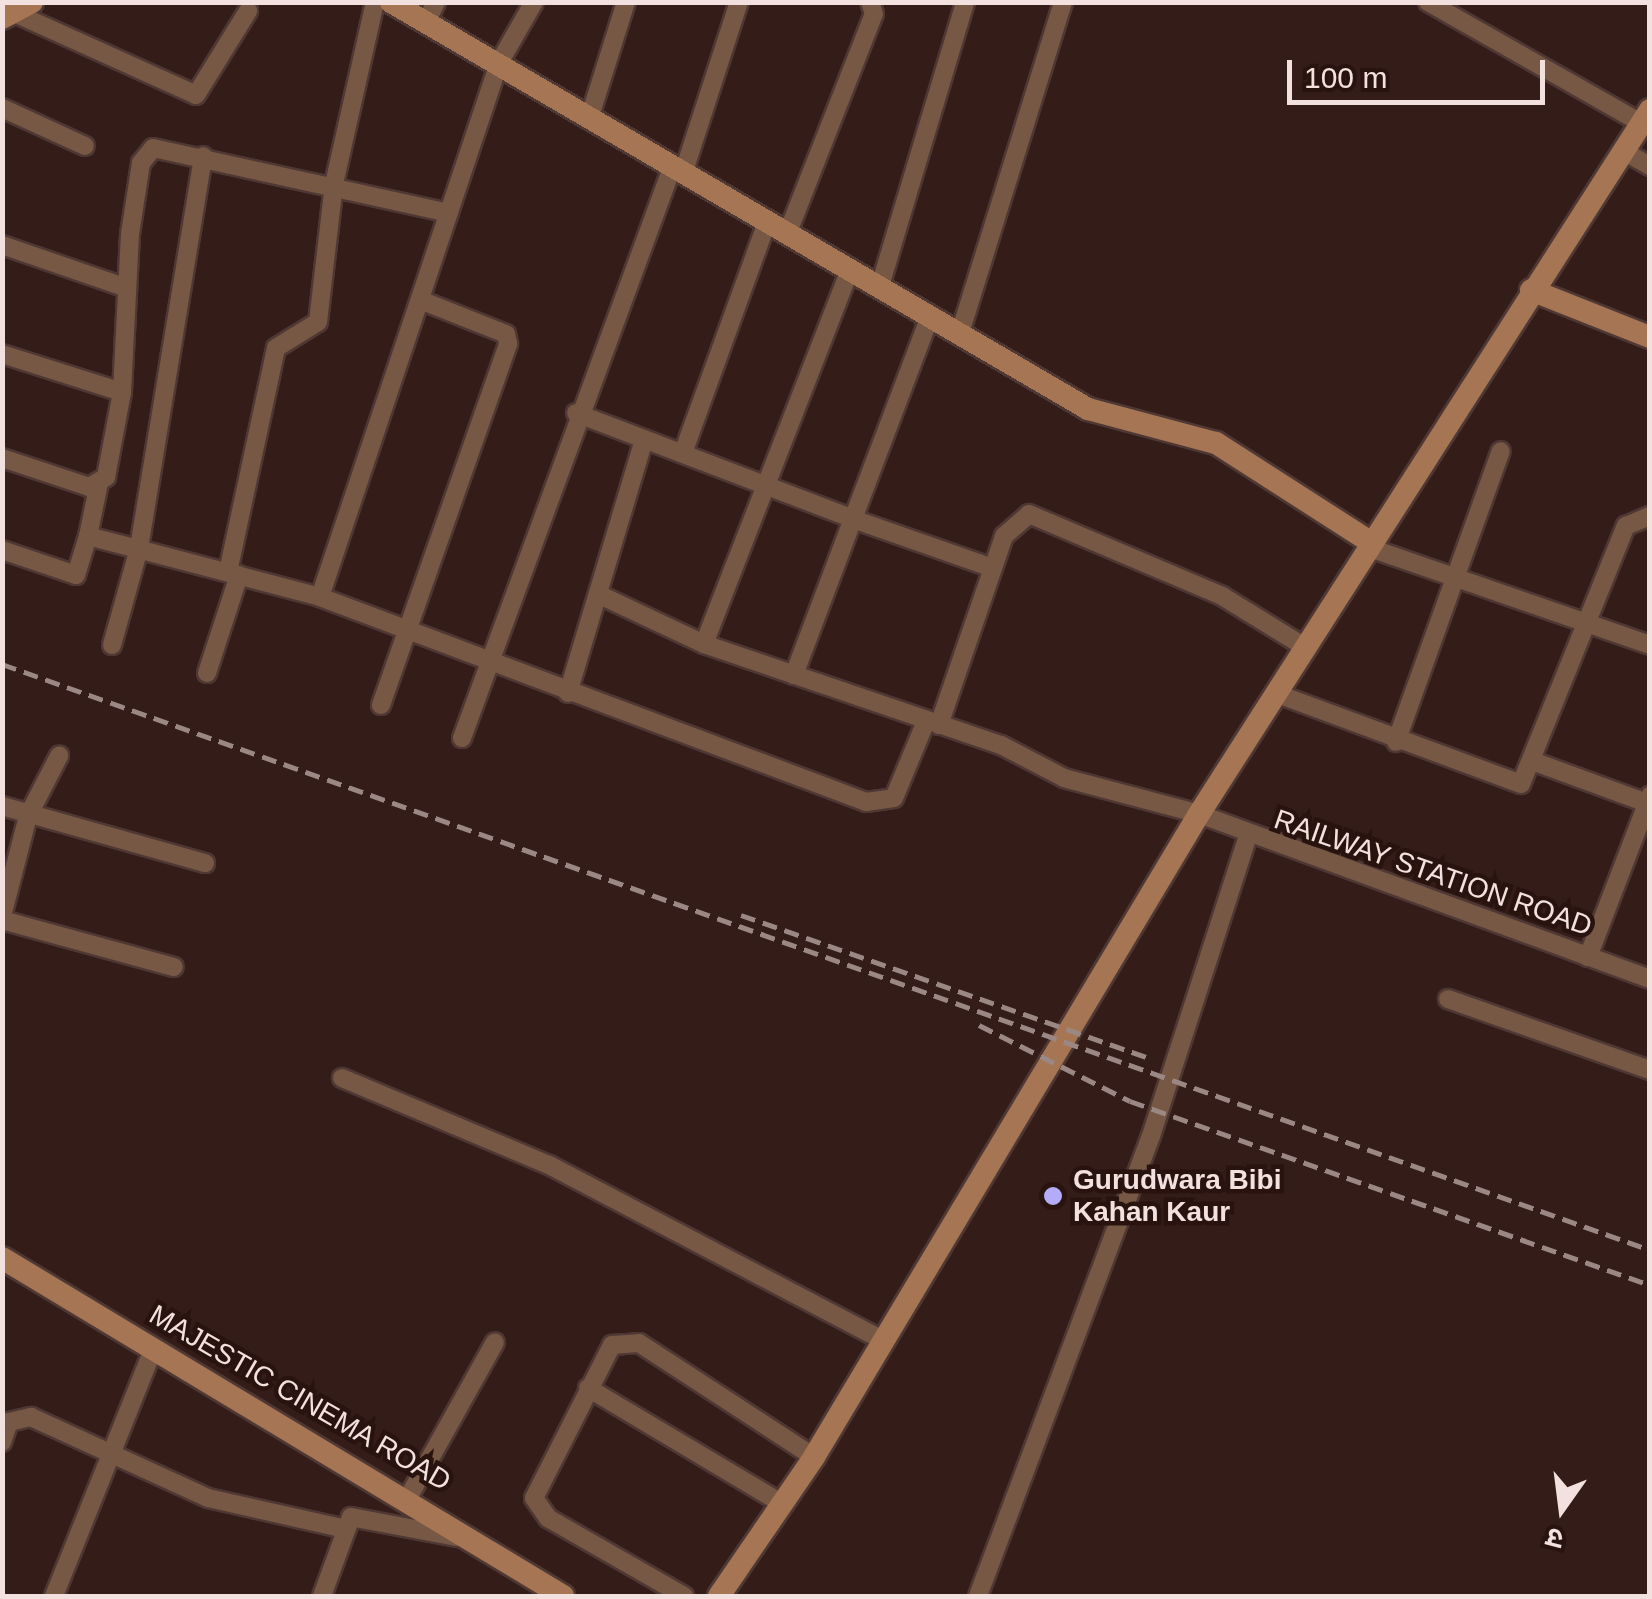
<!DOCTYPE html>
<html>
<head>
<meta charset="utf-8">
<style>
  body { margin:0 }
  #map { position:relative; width:1652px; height:1599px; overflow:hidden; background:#341d18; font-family:Helvetica,"Noto Sans Devanagari",sans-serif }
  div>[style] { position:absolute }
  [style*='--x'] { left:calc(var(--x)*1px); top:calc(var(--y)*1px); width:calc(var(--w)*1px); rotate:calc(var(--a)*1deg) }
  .roads { filter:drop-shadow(2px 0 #4f3834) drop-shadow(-2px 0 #4f3834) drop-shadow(0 2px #4f3834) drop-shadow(0 -2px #4f3834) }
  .street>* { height:18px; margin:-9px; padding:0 9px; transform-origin:9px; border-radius:9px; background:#775844 }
  .secondary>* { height:22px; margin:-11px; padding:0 11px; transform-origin:11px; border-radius:11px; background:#a67554 }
  .rail>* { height:5px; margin-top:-2.5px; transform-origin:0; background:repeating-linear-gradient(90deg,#9b8884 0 15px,transparent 0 23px) }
  .dots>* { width:28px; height:28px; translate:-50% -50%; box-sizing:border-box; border:5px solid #29130f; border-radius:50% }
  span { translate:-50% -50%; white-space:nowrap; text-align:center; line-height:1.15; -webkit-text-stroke:9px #29130f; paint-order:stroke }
  .street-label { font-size:28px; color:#f2e1de }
  .poi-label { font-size:28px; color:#f2e1de; font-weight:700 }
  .left { translate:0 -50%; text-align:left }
  .frame { position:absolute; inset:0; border:5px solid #f2e1de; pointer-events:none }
  .north { position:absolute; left:1512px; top:1459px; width:100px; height:100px; -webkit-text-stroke:8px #29130f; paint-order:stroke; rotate:194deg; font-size:28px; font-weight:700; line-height:40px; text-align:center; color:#f2e1de }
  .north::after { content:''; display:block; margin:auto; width:35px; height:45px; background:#f2e1de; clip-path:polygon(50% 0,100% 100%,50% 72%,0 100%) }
  .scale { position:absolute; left:1287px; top:60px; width:258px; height:45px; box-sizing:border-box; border:5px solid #f2e1de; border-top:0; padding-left:12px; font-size:30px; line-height:35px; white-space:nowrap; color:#f2e1de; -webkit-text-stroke:8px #29130f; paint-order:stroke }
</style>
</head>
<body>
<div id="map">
  <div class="roads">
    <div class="street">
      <i style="--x:1428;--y:2;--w:245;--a:29.6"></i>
      <i style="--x:8;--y:10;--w:206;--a:24.3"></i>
      <i style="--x:196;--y:95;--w:99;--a:-58.2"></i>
      <i style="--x:426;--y:22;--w:22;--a:-63"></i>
      <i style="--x:2;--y:108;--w:91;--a:24.6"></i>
      <i style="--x:590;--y:116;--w:120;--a:-72.5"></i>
      <i style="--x:1622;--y:150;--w:32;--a:30"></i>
      <i style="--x:684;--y:171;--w:178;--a:-72"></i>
      <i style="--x:788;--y:232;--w:234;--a:-68.5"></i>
      <i style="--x:874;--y:14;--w:13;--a:-108"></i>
      <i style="--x:2;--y:245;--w:132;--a:19"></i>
      <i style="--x:880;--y:286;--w:296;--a:-73.3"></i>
      <i style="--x:960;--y:333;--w:347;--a:-72.7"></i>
      <i style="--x:2;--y:354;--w:126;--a:17.6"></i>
      <i style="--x:576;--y:413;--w:297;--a:20.9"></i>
      <i style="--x:853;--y:519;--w:217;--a:-69.2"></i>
      <i style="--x:683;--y:453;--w:248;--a:-70"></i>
      <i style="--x:2;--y:458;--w:92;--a:18.4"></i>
      <i style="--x:89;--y:487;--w:20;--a:-30"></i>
      <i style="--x:106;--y:477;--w:86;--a:-79.3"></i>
      <i style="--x:122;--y:392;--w:158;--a:-87.1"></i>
      <i style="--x:130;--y:234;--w:72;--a:-81.2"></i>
      <i style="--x:141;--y:163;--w:19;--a:-51"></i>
      <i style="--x:153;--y:148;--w:303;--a:12.4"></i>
      <i style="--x:88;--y:536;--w:54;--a:-78.3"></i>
      <i style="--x:1367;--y:547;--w:299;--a:19.1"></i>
      <i style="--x:2;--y:550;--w:78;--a:18.7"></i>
      <i style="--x:76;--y:575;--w:41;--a:-72.9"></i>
      <i style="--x:88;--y:536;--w:240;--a:14.7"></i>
      <i style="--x:320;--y:597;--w:583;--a:20.58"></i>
      <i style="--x:866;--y:802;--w:28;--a:-8"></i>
      <i style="--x:894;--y:798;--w:83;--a:-67.4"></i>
      <i style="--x:228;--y:572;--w:229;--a:-77.9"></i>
      <i style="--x:276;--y:348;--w:49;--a:-31.8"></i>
      <i style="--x:318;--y:322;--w:139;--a:-83.4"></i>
      <i style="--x:334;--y:184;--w:187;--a:-77.3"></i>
      <i style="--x:602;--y:596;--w:113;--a:25.2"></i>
      <i style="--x:704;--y:644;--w:314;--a:18.8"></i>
      <i style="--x:1001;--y:745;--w:71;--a:27.6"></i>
      <i style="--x:1064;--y:778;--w:140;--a:14.9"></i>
      <i style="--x:1199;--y:814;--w:480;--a:20.1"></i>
      <i style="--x:320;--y:597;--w:563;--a:-71.47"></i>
      <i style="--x:499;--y:63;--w:70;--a:-60.2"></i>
      <i style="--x:704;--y:644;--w:402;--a:-68.7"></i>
      <i style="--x:112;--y:645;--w:101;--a:-74.4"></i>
      <i style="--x:139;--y:548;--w:397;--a:-80.7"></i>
      <i style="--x:207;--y:673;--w:103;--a:-71.9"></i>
      <i style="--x:794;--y:675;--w:167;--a:-69.3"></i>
      <i style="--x:853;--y:519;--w:148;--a:19.3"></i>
      <i style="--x:568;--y:693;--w:265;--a:-73.3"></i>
      <i style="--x:1275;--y:693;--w:262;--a:20.3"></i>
      <i style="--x:1521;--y:784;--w:279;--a:-67.9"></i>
      <i style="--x:1626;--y:526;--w:26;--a:-23"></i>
      <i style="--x:381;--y:705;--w:383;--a:-70.6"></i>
      <i style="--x:508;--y:344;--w:10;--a:-101"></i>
      <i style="--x:506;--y:334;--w:92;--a:-158.4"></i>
      <i style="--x:939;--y:725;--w:200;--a:-71"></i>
      <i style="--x:1004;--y:536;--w:33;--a:-41"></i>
      <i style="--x:1029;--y:514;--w:210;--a:23"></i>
      <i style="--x:1222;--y:596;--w:97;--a:31.6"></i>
      <i style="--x:462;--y:738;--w:611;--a:-69.78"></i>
      <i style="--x:1396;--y:742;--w:309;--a:-70.2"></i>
      <i style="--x:1535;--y:762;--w:122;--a:20.1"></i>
      <i style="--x:2;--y:806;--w:211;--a:15.7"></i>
      <i style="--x:2;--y:916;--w:103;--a:-75.4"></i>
      <i style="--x:28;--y:816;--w:68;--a:-62.7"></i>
      <i style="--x:2;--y:920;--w:178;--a:15.3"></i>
      <i style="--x:1588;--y:957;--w:173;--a:-68.9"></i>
      <i style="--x:1448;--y:999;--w:214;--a:19.4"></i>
      <i style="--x:342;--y:1078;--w:225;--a:22.8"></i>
      <i style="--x:549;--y:1165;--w:375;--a:27.7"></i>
      <i style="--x:588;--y:1388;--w:225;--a:30.8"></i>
      <i style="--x:2;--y:1442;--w:21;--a:-71"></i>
      <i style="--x:9;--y:1422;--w:23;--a:-13"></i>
      <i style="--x:31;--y:1417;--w:195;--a:24.6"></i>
      <i style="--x:208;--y:1498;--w:136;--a:12.7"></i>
      <i style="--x:409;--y:1496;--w:176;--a:-60.8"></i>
      <i style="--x:54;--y:1596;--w:268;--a:-68.1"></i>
      <i style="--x:322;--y:1596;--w:84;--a:-69.8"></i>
      <i style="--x:351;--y:1517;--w:108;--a:10.7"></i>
      <i style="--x:684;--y:1596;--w:157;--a:-150.2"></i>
      <i style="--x:548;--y:1518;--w:24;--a:-125"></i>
      <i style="--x:534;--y:1498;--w:172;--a:-63"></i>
      <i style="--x:612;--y:1345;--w:27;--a:-4"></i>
      <i style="--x:639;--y:1343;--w:209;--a:33.1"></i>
      <i style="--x:978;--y:1596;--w:491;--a:-69.4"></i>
      <i style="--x:1151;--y:1136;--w:315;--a:-72.1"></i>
    </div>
    <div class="secondary">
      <i style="--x:391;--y:2;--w:807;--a:30.28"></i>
      <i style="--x:1088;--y:409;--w:132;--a:14.9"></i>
      <i style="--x:1216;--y:443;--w:183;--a:32.7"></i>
      <i style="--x:2;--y:18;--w:34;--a:-28"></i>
      <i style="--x:1531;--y:290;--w:128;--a:21.6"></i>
      <i style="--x:2;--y:1258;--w:655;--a:31.07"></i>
      <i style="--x:719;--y:1596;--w:168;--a:-55.6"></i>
      <i style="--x:814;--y:1457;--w:749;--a:-59.09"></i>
      <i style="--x:1199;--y:814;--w:836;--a:-57.36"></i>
    </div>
  </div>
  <div class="rail">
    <i style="--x:2;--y:664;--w:1749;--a:19.57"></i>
    <i style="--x:741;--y:915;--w:429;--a:19.3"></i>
    <i style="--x:979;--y:1025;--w:169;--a:26.7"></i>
    <i style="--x:1130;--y:1101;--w:552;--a:19.49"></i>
  </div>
  <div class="dots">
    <i style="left:1053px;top:1196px;background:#b4acf9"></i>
  </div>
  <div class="street-label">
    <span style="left:1433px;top:873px;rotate:19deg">RAILWAY STATION ROAD</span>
    <span style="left:300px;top:1398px;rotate:30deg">MAJESTIC CINEMA ROAD</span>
  </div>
  <div class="poi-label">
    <span class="left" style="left:1073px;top:1196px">Gurudwara Bibi<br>Kahan Kaur</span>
  </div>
  <div class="frame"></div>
  <div class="north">उ</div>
  <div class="scale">100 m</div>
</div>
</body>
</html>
